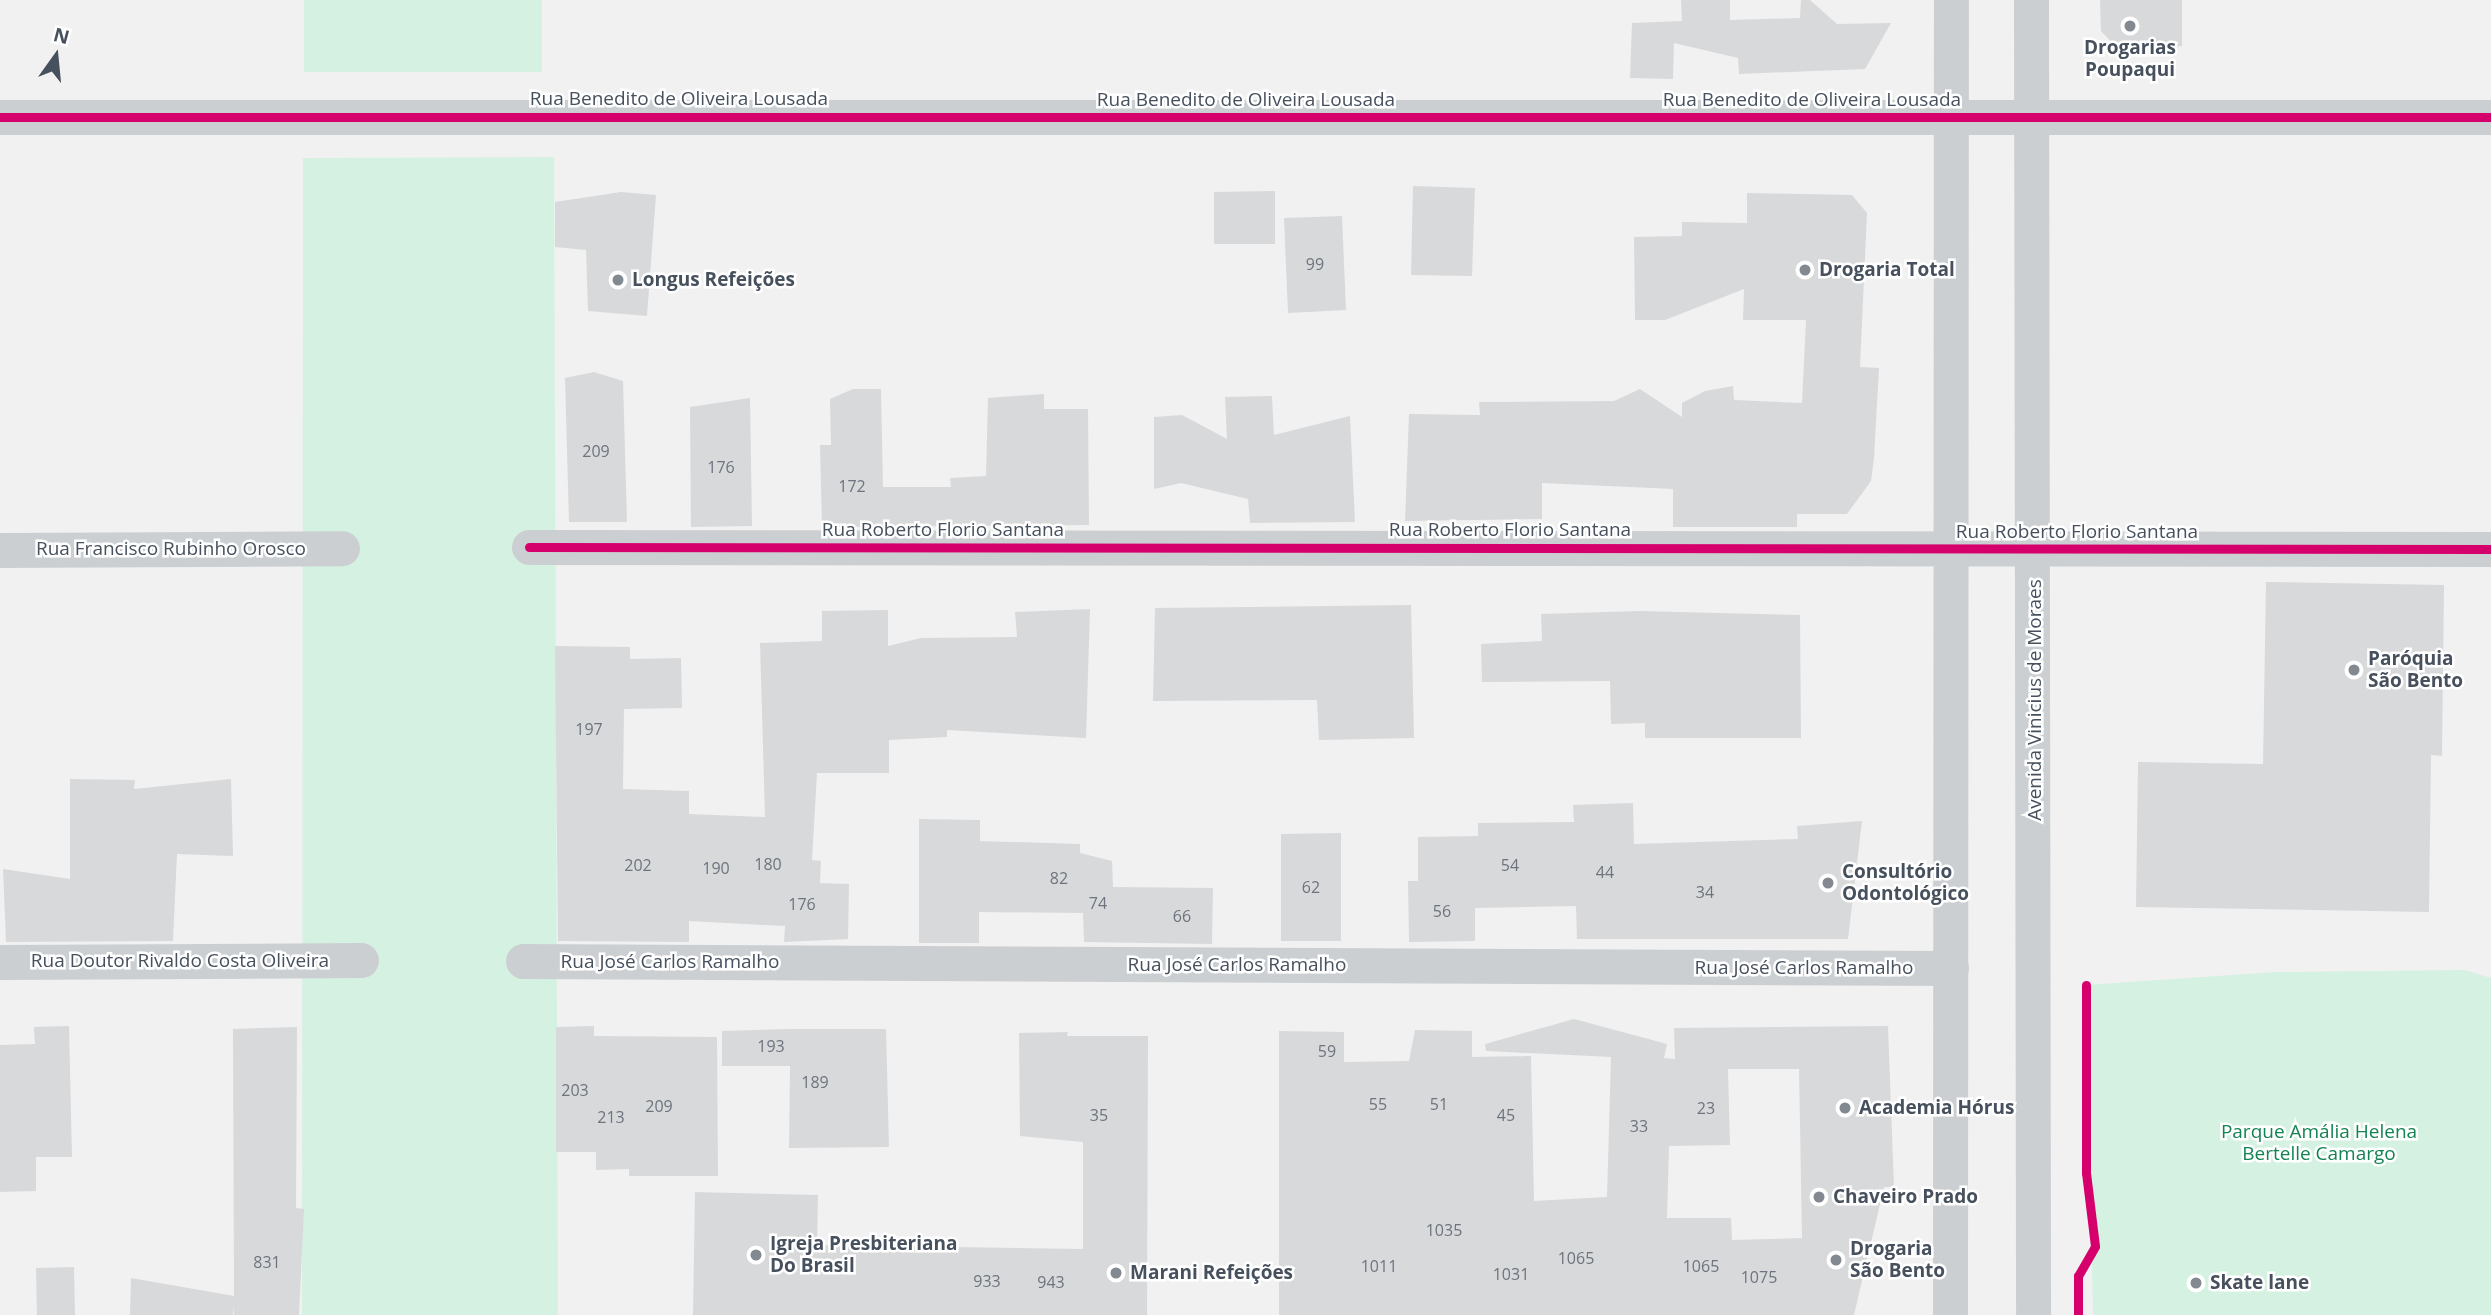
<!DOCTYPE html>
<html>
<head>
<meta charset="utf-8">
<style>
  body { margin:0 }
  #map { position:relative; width:2491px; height:1315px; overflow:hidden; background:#f1f1f1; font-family:"Open Sans",sans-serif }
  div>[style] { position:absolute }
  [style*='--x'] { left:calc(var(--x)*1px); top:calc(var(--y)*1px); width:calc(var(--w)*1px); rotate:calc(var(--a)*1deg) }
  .green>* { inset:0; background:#d4f1e2 }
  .building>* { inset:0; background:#d8d9db }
  .street>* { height:35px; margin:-17.5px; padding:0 17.5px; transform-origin:17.5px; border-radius:17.5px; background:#cccfd2 }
  .cycleway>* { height:9px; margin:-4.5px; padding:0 4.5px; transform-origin:4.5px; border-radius:4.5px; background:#d6006c }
  .dots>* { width:19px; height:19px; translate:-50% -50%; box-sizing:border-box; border:4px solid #fff; border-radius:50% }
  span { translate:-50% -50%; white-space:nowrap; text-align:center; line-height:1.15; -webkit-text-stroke:5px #fff; paint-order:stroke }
  .number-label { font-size:16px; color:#6d747e }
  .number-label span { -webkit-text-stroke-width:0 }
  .poi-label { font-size:19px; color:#47515e; font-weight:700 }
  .left { translate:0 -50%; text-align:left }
  .street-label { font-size:19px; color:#47515e }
  .park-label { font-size:19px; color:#148455 }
  .north { position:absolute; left:21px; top:21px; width:70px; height:70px; -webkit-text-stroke:5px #fff; paint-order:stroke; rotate:15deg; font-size:19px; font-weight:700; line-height:28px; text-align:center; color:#47515e }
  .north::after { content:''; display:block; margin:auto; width:24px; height:32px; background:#47515e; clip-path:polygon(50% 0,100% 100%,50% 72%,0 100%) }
</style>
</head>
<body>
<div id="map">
  <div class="green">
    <i style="clip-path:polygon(304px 0,542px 0,542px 72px,304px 72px)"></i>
    <i style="clip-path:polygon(554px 157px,558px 1315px,302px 1315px,303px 158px)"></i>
    <i style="clip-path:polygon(2464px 970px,2491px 978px,2491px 1315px,2093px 1315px,2086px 985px,2276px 972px)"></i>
  </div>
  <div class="building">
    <i style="clip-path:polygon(1681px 0,1730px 0,1730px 20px,1800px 18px,1801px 0,1810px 0,1837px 24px,1891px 23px,1865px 69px,1739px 74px,1738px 58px,1674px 43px,1673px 79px,1630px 78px,1632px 23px,1682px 21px)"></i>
    <i style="clip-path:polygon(2100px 0,2182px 0,2182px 46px,2121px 52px,2101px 31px)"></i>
    <i style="clip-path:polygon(1413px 186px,1475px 188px,1472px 276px,1411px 275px)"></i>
    <i style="clip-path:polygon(1275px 191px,1275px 244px,1214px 244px,1214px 192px)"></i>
    <i style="clip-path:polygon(621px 192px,656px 195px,647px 316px,588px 311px,586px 250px,555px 247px,555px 202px)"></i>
    <i style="clip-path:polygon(1747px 193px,1852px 195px,1867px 213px,1860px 367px,1879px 368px,1874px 458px,1871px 481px,1847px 514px,1797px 514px,1797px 527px,1673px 527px,1673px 489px,1542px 483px,1542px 519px,1405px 521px,1409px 414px,1480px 415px,1479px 402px,1614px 401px,1640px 389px,1682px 417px,1682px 403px,1705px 391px,1733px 386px,1734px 400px,1802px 403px,1806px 320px,1743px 320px,1744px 289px,1665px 320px,1635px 320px,1634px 237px,1682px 236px,1682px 222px,1747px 223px)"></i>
    <i style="clip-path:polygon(1342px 216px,1346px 310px,1288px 313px,1284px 218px)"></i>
    <i style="clip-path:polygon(594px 372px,623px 381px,627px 522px,569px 522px,565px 378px)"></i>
    <i style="clip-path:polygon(853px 389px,881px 389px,883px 487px,951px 487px,950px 478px,986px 476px,988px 398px,1044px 394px,1044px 409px,1088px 409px,1089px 525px,822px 527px,820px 445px,831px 445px,830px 399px)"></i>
    <i style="clip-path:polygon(1272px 396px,1274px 435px,1350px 416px,1355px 522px,1250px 523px,1248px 499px,1181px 483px,1154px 489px,1154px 417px,1182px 415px,1227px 439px,1225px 397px)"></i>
    <i style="clip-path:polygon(750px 398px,752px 526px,691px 527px,690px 407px)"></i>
    <i style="clip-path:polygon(2266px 582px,2444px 585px,2442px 756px,2431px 755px,2429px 912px,2136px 907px,2138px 762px,2263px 764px)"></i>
    <i style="clip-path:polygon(1411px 605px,1414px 738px,1319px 740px,1317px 700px,1153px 701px,1155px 608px)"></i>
    <i style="clip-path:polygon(1090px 609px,1086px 738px,947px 730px,947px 737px,889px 740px,889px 773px,817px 773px,812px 860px,821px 861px,820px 883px,849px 884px,848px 939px,784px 942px,785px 926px,689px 921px,689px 942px,558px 941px,555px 646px,630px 647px,630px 659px,681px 658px,682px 708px,624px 709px,623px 789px,689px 791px,689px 814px,765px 817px,760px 643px,822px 641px,822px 611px,888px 610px,888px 646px,921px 638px,1017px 637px,1015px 612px)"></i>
    <i style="clip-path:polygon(1639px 611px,1800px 615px,1801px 738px,1645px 738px,1645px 723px,1611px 724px,1610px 681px,1482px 682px,1481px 644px,1542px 641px,1541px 614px)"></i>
    <i style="clip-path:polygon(70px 779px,135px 780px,134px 789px,231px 779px,233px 856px,177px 854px,173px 941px,6px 942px,3px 869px,70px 879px)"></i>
    <i style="clip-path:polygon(1633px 803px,1634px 844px,1798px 839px,1797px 826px,1862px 821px,1848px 939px,1577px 939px,1576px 906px,1475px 908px,1475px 941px,1409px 942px,1408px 881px,1418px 881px,1418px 837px,1478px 836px,1478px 823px,1574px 822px,1573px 805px)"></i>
    <i style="clip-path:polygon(919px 819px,980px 820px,980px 841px,1080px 844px,1080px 853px,1112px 861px,1113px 887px,1213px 888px,1212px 944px,1084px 942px,1083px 913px,979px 912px,979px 943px,919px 943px)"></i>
    <i style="clip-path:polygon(1341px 833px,1341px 941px,1281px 941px,1281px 834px)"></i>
    <i style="clip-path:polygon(evenodd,1574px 1019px,1667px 1044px,1664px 1058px,1675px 1059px,1674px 1028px,1888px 1026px,1894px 1187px,1884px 1187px,1854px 1315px,1279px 1315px,1279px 1031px,1344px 1032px,1344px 1062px,1409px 1061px,1415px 1030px,1472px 1031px,1472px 1057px,1531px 1056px,1534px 1201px,1607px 1197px,1611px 1057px,1486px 1051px,1485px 1044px,1574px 1019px,1728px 1069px,1799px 1069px,1802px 1238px,1732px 1240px,1731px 1218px,1667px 1218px,1669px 1146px,1730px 1145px,1728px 1069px)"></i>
    <i style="clip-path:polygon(69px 1026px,72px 1157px,36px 1157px,36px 1191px,0 1192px,0 1045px,35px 1044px,34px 1027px)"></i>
    <i style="clip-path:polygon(594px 1026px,594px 1036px,717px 1037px,718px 1176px,629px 1176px,629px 1169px,596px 1170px,596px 1152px,556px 1152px,556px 1027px)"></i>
    <i style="clip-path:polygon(297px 1027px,296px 1208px,304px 1209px,299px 1315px,234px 1315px,234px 1306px,233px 1315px,130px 1315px,131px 1278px,234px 1296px,233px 1029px)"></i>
    <i style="clip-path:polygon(790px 1029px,886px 1029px,889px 1147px,789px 1148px,790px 1066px,722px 1066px,722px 1031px)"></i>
    <i style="clip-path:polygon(1068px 1032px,1067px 1036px,1148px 1036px,1147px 1315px,693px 1315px,695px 1192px,818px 1195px,817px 1245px,1083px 1249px,1083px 1142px,1020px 1136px,1019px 1033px)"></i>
    <i style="clip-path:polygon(74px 1267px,75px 1315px,37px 1315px,36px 1268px)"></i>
  </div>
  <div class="street">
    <i style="--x:2031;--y:0;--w:1315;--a:89.91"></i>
    <i style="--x:0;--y:117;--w:2491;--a:0"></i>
    <i style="--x:529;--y:547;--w:1962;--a:0.06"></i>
    <i style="--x:0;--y:550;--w:342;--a:-0.3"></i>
    <i style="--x:523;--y:961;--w:1428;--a:0.28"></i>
    <i style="--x:0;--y:962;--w:361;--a:-0.3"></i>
    <i style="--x:1950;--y:1315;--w:1315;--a:-89.96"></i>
  </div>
  <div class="cycleway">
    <i style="--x:0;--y:117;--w:2491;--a:0"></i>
    <i style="--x:529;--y:547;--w:1962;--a:0.06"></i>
    <i style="--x:2078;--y:1315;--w:39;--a:-90"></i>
    <i style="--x:2078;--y:1276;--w:34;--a:-60"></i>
    <i style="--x:2095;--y:1246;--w:74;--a:-97"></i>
    <i style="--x:2086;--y:1173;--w:188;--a:-90"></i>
  </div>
  <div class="dots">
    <i style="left:2130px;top:26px;background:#828991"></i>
    <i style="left:1805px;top:270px;background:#828991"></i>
    <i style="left:618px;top:280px;background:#828991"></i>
    <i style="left:2354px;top:670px;background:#828991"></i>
    <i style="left:1828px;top:883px;background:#828991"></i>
    <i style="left:1845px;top:1108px;background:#828991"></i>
    <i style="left:1819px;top:1197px;background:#828991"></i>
    <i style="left:756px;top:1255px;background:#828991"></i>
    <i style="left:1836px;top:1260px;background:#828991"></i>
    <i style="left:1116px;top:1273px;background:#828991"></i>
    <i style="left:2196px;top:1283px;background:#828991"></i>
  </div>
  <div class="number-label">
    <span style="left:1315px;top:264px">99</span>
    <span style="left:596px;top:451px">209</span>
    <span style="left:721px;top:467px">176</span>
    <span style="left:852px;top:486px">172</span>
    <span style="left:589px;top:729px">197</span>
    <span style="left:768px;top:864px">180</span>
    <span style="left:638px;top:865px">202</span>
    <span style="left:1510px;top:865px">54</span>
    <span style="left:716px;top:868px">190</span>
    <span style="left:1605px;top:872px">44</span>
    <span style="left:1059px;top:878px">82</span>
    <span style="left:1311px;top:887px">62</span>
    <span style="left:1705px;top:892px">34</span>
    <span style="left:1098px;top:903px">74</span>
    <span style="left:802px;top:904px">176</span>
    <span style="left:1442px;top:911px">56</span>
    <span style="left:1182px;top:916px">66</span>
    <span style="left:771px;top:1046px">193</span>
    <span style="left:1327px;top:1051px">59</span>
    <span style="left:815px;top:1082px">189</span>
    <span style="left:575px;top:1090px">203</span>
    <span style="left:1378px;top:1104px">55</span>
    <span style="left:1439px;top:1104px">51</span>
    <span style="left:659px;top:1106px">209</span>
    <span style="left:1706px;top:1108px">23</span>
    <span style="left:1099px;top:1115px">35</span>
    <span style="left:1506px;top:1115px">45</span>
    <span style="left:611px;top:1117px">213</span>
    <span style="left:1639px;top:1126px">33</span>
    <span style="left:1444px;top:1230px">1035</span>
    <span style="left:1576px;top:1258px">1065</span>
    <span style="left:267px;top:1262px">831</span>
    <span style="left:1379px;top:1266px">1011</span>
    <span style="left:1701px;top:1266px">1065</span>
    <span style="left:1511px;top:1274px">1031</span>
    <span style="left:1759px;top:1277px">1075</span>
    <span style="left:987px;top:1281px">933</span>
    <span style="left:1051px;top:1282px">943</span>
  </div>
  <div class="poi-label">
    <span style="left:2130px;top:59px">Drogarias<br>Poupaqui</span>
    <span class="left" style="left:1819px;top:270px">Drogaria Total</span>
    <span class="left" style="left:632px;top:280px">Longus Refeições</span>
    <span class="left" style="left:2368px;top:670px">Paróquia<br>São Bento</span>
    <span class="left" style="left:1842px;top:883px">Consultório<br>Odontológico</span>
    <span class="left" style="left:1859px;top:1108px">Academia Hórus</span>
    <span class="left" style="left:1833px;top:1197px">Chaveiro Prado</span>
    <span class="left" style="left:770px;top:1255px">Igreja Presbiteriana<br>Do Brasil</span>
    <span class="left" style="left:1850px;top:1260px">Drogaria<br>São Bento</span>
    <span class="left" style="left:1130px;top:1273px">Marani Refeições</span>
    <span class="left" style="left:2210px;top:1283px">Skate lane</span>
  </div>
  <div class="street-label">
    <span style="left:679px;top:99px">Rua Benedito de Oliveira Lousada</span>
    <span style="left:1246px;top:100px">Rua Benedito de Oliveira Lousada</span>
    <span style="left:1812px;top:100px">Rua Benedito de Oliveira Lousada</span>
    <span style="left:943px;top:530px">Rua Roberto Florio Santana</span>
    <span style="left:1510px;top:530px">Rua Roberto Florio Santana</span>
    <span style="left:2077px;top:532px">Rua Roberto Florio Santana</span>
    <span style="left:171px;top:549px">Rua Francisco Rubinho Orosco</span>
    <span style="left:2035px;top:700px;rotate:-90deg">Avenida Vinicius de Moraes</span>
    <span style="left:180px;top:961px">Rua Doutor Rivaldo Costa Oliveira</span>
    <span style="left:670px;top:962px">Rua José Carlos Ramalho</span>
    <span style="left:1237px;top:965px">Rua José Carlos Ramalho</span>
    <span style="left:1804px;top:968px">Rua José Carlos Ramalho</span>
  </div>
  <div class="park-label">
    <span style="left:2319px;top:1143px">Parque Amália Helena<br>Bertelle Camargo</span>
  </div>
  <div class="north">N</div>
</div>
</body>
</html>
